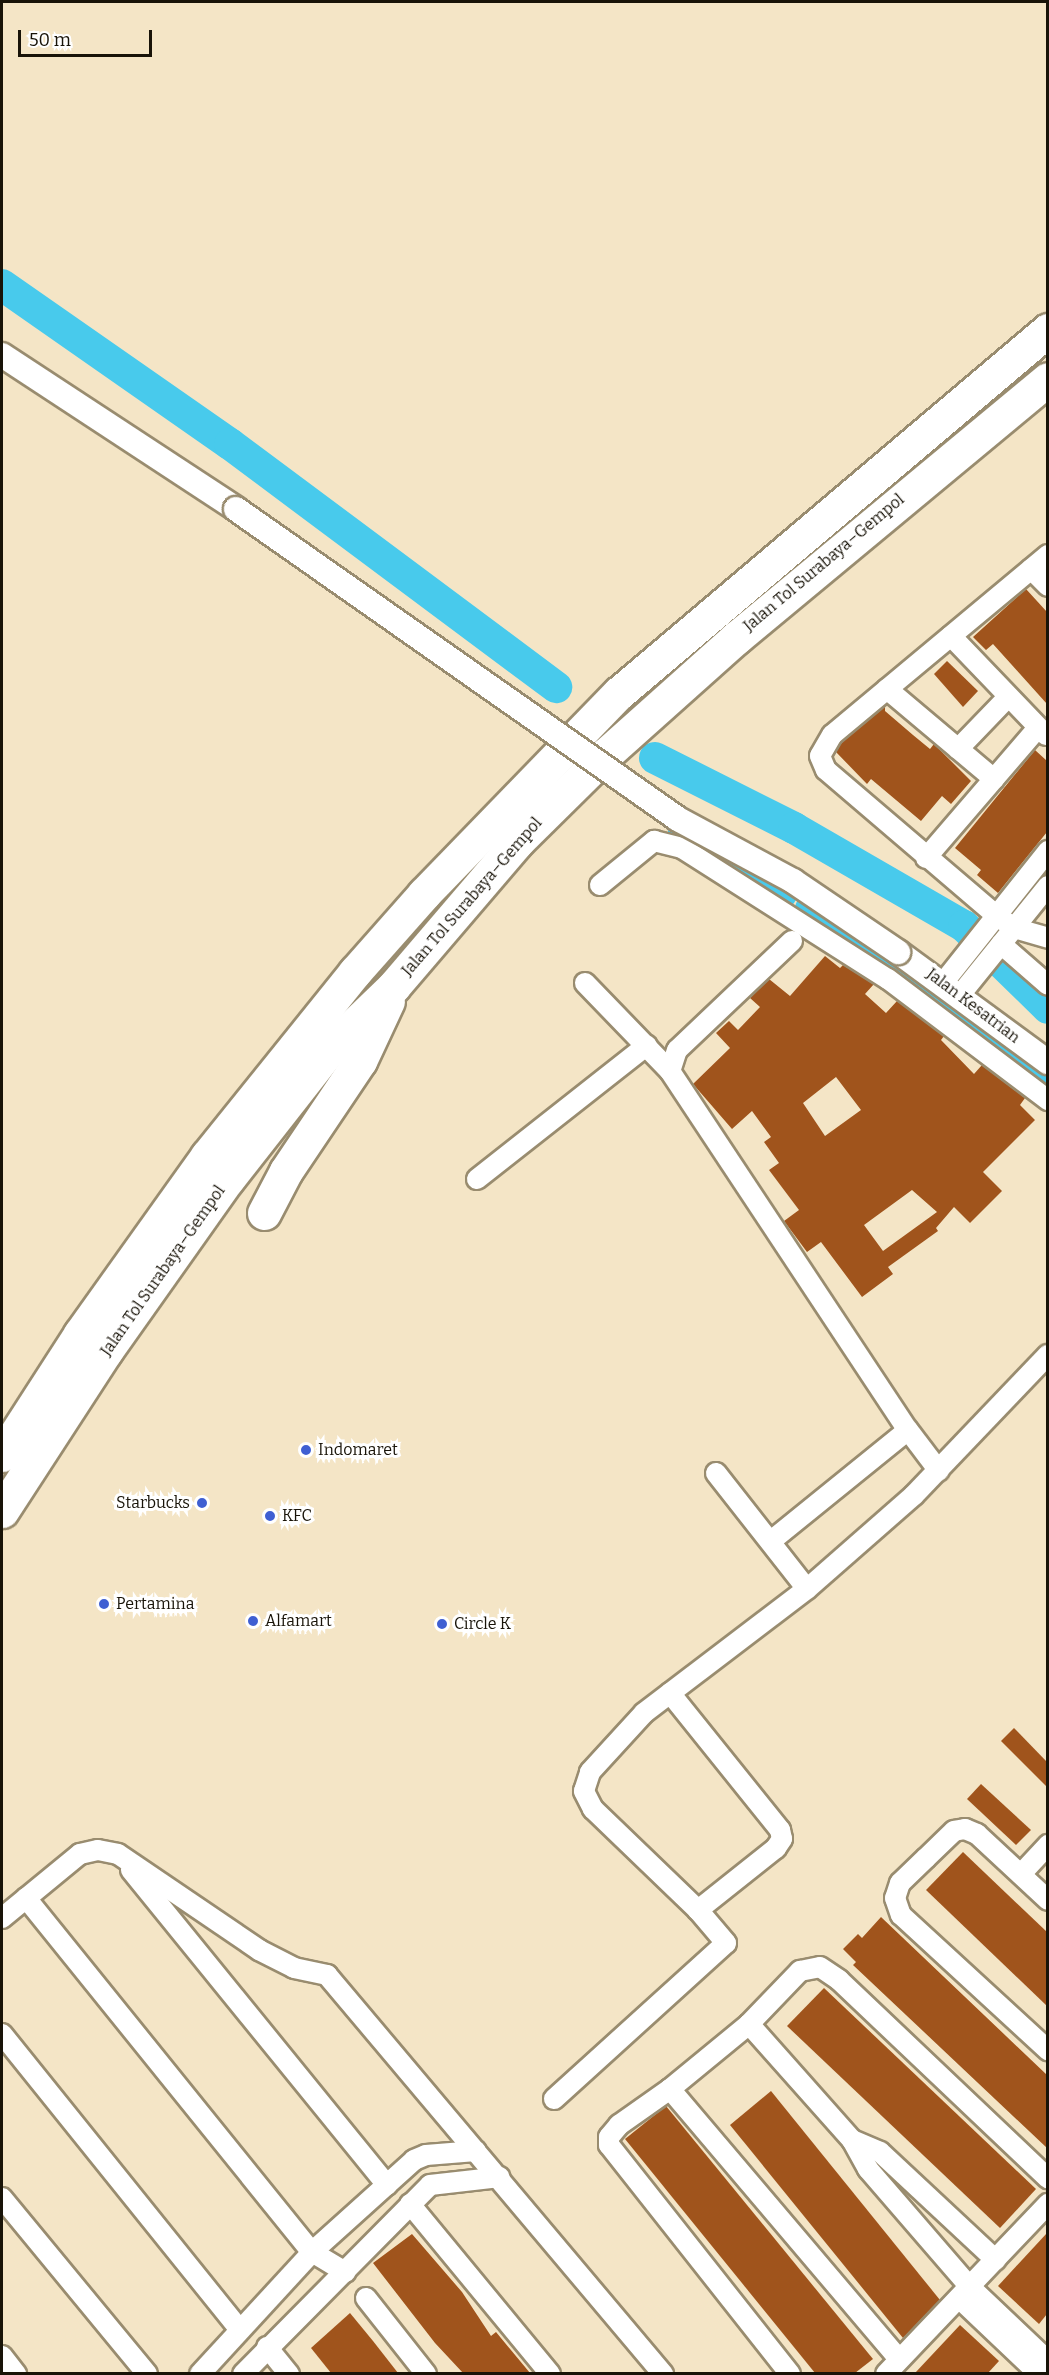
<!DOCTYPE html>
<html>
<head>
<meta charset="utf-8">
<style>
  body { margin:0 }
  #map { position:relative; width:1049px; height:2375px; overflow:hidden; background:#f4e5c6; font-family:Bitter,serif }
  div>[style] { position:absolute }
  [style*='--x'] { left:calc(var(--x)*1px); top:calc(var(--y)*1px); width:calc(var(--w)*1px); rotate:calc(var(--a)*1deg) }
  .river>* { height:32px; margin:-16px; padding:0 16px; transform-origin:16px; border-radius:16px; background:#48caec }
  .building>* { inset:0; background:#a0541c }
  .roads { filter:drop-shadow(2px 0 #998c6f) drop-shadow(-2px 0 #998c6f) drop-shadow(0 2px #998c6f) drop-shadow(0 -2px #998c6f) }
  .minor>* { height:20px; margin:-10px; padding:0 10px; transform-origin:10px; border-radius:10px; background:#fff }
  .tertiary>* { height:24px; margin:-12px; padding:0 12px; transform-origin:12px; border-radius:12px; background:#fff }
  .motorway>* { height:33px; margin:-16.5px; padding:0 16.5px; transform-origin:16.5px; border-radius:16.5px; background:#fff }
  .bridges { filter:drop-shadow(2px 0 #998c6f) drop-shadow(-2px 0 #998c6f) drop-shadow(0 2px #998c6f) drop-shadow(0 -2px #998c6f) }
  .tertiary-bridge>* { height:24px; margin:-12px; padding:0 12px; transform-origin:12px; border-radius:12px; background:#fff }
  .dots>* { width:16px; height:16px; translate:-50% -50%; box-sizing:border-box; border:3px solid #fff; border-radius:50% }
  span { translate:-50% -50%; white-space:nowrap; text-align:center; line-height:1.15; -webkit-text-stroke:6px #fff; paint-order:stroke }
  .street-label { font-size:16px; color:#181308 }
  .poi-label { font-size:16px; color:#181308 }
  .left { translate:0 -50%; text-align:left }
  .right { translate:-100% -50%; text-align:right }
  .frame { position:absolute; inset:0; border:3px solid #181308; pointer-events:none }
  .scale { position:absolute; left:18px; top:30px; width:134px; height:27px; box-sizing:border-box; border:3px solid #181308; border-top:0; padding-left:8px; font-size:18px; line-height:21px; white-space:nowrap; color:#181308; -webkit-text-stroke:4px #fff; paint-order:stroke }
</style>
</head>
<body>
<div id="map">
  <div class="river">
    <i style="--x:2;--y:285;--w:278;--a:34.9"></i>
    <i style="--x:230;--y:444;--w:407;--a:36.7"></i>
    <i style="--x:655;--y:758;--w:156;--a:26.7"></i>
    <i style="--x:794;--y:828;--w:196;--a:30"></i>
    <i style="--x:964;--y:926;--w:117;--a:44.3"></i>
    <i style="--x:684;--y:832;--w:115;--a:32.6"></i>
    <i style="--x:811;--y:909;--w:160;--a:35.1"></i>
    <i style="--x:942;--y:1001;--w:135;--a:38.4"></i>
  </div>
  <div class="building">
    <i style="clip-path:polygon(1026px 589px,1047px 612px,1047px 704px,993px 644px,986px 650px,973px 637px)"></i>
    <i style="clip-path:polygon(947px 661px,978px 691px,963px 707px,934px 674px)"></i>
    <i style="clip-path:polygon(885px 706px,885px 711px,913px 735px,930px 749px,934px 744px,971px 781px,951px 804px,942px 796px,921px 821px,871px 779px,867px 784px,836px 752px,841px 743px)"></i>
    <i style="clip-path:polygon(1035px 750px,1047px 761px,1047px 832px,998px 893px,977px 875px,981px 870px,955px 848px)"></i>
    <i style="clip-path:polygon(evenodd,825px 956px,840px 968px,843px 965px,874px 984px,865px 994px,886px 1013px,897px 1001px,944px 1036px,941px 1040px,974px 1074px,982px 1065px,1025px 1098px,1020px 1105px,1035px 1120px,983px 1172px,1002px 1191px,970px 1223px,954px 1207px,936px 1228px,938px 1231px,888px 1267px,893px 1274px,862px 1297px,821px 1242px,807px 1252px,784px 1221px,799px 1210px,769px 1170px,779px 1163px,764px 1142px,771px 1137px,752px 1111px,732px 1129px,693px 1084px,730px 1048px,716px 1033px,729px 1021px,738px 1030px,760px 1007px,750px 998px,769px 979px,790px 996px,825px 956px,836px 1077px,861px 1110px,825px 1136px,803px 1103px,836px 1077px,825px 956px,912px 1190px,937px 1212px,883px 1251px,864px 1225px,912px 1190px)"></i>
    <i style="clip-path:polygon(1014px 1728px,1047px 1762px,1047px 1787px,1001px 1741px)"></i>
    <i style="clip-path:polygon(981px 1784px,1031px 1830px,1016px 1845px,967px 1799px)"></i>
    <i style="clip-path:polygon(963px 1852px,1047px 1932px,1047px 2006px,926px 1890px)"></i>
    <i style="clip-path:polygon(881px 1917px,1047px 2075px,1047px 2148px,853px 1965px,856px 1962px,843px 1949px,858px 1934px,862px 1938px)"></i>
    <i style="clip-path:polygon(824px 1988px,1036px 2189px,1000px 2228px,787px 2026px)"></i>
    <i style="clip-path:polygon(771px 2091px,940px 2300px,903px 2338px,730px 2125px)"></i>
    <i style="clip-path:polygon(666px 2106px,873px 2359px,855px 2373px,815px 2373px,625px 2139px)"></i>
    <i style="clip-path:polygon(1047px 2233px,1047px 2314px,1039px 2324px,998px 2286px)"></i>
    <i style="clip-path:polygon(412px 2234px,462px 2292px,491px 2336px,496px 2332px,530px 2373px,463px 2373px,435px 2343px,373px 2263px)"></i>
    <i style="clip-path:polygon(350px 2313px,373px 2341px,398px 2373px,331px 2373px,311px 2348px)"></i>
    <i style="clip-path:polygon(960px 2325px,999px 2361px,988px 2373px,915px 2373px)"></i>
  </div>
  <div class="roads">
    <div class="minor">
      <i style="--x:1048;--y:555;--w:281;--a:140.2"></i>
      <i style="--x:832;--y:735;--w:24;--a:120"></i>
      <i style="--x:820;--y:756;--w:15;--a:67"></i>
      <i style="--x:826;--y:770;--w:225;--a:40.5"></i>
      <i style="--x:997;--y:916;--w:21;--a:35"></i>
      <i style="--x:1014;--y:928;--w:35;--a:16"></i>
      <i style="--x:1031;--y:569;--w:24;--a:45"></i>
      <i style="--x:951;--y:636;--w:137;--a:46.2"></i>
      <i style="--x:887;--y:689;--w:140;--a:40.1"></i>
      <i style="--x:958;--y:749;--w:72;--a:-46.1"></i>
      <i style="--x:926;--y:858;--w:172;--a:-49.3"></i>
      <i style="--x:600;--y:885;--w:70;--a:-39.2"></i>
      <i style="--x:654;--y:841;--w:29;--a:14"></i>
      <i style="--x:682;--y:848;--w:244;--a:32.5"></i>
      <i style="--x:888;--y:979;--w:201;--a:37.1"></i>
      <i style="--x:792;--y:941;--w:158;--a:136.5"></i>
      <i style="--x:677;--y:1050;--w:22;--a:108"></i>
      <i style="--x:670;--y:1071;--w:431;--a:56.5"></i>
      <i style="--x:908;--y:1430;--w:51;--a:52.9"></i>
      <i style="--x:1001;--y:944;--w:62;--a:41.1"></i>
      <i style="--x:585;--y:983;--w:122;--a:46"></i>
      <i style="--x:943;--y:983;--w:169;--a:-51.5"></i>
      <i style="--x:960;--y:995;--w:140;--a:-51.1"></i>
      <i style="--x:477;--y:1179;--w:216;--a:-38.2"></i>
      <i style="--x:716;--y:1473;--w:147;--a:51.9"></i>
      <i style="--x:771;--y:1541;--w:176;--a:-39"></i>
      <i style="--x:670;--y:1693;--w:176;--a:51.2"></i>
      <i style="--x:780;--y:1830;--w:9;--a:77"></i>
      <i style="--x:782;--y:1839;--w:11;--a:124"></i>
      <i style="--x:776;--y:1848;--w:100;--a:141.5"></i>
      <i style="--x:131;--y:1870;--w:406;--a:50.9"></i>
      <i style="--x:1021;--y:1874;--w:40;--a:-47"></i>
      <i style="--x:26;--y:1898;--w:455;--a:51.1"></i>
      <i style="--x:312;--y:2252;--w:39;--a:31"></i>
      <i style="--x:1048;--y:1900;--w:97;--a:-137.1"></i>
      <i style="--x:977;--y:1834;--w:13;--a:-157"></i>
      <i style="--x:965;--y:1829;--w:11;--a:170"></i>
      <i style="--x:954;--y:1831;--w:39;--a:136"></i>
      <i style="--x:926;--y:1858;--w:36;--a:136"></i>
      <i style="--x:900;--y:1883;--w:16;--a:108"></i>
      <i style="--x:895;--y:1898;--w:18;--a:71"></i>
      <i style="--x:901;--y:1915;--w:200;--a:42.6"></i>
      <i style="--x:2;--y:1918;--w:101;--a:-39.4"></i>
      <i style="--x:80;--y:1854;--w:18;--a:-13"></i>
      <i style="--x:98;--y:1850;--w:20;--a:11"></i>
      <i style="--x:118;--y:1854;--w:171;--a:34.2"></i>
      <i style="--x:259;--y:1950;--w:39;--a:27"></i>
      <i style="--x:294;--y:1968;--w:34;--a:12"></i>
      <i style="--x:327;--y:1975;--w:522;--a:49.9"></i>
      <i style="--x:749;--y:2024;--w:155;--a:48.4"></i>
      <i style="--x:852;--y:2140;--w:33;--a:61"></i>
      <i style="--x:868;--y:2169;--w:155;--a:49.2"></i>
      <i style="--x:969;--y:2286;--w:109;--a:43.5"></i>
      <i style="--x:2;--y:2034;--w:377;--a:51.2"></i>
      <i style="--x:670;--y:2089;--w:354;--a:49.7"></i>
      <i style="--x:554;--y:2099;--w:232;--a:-42.2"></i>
      <i style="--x:726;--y:1943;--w:43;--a:-130.3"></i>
      <i style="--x:698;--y:1910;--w:146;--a:-136.1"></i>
      <i style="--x:593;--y:1809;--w:20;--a:-117"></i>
      <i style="--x:584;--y:1791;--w:20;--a:-72"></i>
      <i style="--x:590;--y:1772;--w:80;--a:-47.5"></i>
      <i style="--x:644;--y:1713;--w:205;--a:-37.3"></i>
      <i style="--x:807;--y:1589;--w:142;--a:-41.3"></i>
      <i style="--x:914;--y:1495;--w:194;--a:-46.3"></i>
      <i style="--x:852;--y:2140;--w:30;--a:23"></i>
      <i style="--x:880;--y:2152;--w:158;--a:43"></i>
      <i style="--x:2;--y:2198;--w:228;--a:50.5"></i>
      <i style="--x:410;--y:2204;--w:220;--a:50.5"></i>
      <i style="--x:366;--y:2298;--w:97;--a:51.7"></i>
      <i style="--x:959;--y:2298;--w:110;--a:43.5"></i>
      <i style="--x:267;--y:2347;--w:35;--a:51"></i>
      <i style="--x:2;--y:2356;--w:23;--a:52"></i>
      <i style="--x:200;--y:2374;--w:166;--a:-47.4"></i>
      <i style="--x:312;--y:2252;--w:137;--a:-42"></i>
      <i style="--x:414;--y:2160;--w:13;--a:-23"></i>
      <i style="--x:426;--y:2155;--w:50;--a:-4.6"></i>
      <i style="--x:243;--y:2374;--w:266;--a:-45.3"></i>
      <i style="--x:430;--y:2185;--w:70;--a:-6.5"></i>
      <i style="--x:790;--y:2374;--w:292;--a:-128.3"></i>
      <i style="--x:609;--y:2145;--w:8;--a:-90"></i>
      <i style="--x:609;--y:2137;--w:16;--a:-50"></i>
      <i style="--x:619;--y:2125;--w:62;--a:-35.2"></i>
      <i style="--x:670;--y:2089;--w:102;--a:-39.4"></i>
      <i style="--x:749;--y:2024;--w:74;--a:-46.1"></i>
      <i style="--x:800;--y:1971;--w:20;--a:-11"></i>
      <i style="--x:820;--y:1967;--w:23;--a:34"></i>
      <i style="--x:839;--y:1980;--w:288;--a:43.5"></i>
      <i style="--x:886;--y:2374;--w:235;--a:-46.4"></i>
    </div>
    <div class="tertiary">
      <i style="--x:2;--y:355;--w:280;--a:33.3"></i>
      <i style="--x:898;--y:952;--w:186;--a:36.3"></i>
    </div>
    <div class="motorway">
      <i style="--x:264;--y:1213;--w:47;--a:-62.4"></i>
      <i style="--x:286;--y:1171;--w:133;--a:-56.1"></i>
      <i style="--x:360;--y:1061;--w:66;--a:-65"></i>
      <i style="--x:2;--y:1455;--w:144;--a:-57.2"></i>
      <i style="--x:80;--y:1334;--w:219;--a:-54.5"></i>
      <i style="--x:207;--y:1156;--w:236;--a:-51.2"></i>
      <i style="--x:355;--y:972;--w:104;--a:-48.5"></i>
      <i style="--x:424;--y:894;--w:280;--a:-45.9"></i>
      <i style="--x:619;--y:693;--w:562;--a:-40.24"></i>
      <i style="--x:2;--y:1511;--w:191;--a:-57"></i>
      <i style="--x:106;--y:1351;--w:211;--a:-54.7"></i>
      <i style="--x:228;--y:1179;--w:172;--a:-51.9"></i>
      <i style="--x:334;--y:1044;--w:83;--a:-44"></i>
      <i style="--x:394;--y:986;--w:189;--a:-49.5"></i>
      <i style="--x:517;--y:842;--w:124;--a:-44.7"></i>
      <i style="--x:605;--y:755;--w:176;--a:-41.8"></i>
      <i style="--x:736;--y:638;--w:405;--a:-39.7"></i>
    </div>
  </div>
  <div class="bridges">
    <div class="tertiary-bridge">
      <i style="--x:236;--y:509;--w:540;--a:35.04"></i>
      <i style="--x:678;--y:819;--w:131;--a:28.3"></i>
      <i style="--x:793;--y:881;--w:127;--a:34.1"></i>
    </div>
  </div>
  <div class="dots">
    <i style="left:306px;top:1450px;background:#3f5fd2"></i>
    <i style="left:202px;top:1503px;background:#3f5fd2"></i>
    <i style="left:270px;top:1516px;background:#3f5fd2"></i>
    <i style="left:104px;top:1604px;background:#3f5fd2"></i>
    <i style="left:253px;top:1621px;background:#3f5fd2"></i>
    <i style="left:442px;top:1624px;background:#3f5fd2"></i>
  </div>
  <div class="street-label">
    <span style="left:824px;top:563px;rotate:-40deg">Jalan Tol Surabaya–Gempol</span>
    <span style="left:472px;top:897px;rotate:-49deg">Jalan Tol Surabaya–Gempol</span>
    <span style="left:973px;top:1006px;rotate:37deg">Jalan Kesatrian</span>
    <span style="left:163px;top:1271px;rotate:-55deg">Jalan Tol Surabaya–Gempol</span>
  </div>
  <div class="poi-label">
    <span class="left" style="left:318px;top:1450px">Indomaret</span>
    <span class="right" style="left:190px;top:1503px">Starbucks</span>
    <span class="left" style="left:282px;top:1516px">KFC</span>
    <span class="left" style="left:116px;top:1604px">Pertamina</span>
    <span class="left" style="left:265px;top:1621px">Alfamart</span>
    <span class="left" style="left:454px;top:1624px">Circle K</span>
  </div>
  <div class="frame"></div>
  <div class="scale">50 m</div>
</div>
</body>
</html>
